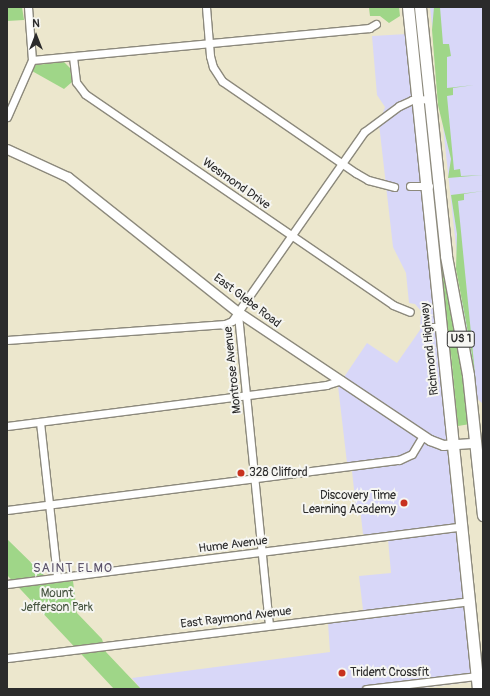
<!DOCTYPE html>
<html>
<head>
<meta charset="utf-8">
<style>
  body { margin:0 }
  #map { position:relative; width:490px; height:696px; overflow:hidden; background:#ece7cd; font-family:Pangolin,sans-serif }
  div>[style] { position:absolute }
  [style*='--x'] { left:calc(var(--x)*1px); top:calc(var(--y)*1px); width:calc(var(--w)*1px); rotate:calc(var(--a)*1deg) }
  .built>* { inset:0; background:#d8d7f8 }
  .green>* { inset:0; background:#9fd688 }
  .roads { filter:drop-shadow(1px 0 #8c897c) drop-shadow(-1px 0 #8c897c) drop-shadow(0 1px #8c897c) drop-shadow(0 -1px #8c897c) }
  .minor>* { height:7px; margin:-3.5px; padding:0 3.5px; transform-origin:3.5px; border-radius:3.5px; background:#fff }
  .major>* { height:9px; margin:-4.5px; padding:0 4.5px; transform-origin:4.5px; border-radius:4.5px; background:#fff }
  .highway>* { height:11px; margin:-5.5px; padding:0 5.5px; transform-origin:5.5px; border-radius:5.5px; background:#fff }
  .dots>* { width:11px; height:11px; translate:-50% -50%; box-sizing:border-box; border:2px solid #f6f6f2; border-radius:50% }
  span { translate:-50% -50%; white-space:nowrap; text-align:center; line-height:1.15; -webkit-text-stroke:4px #f6f6f2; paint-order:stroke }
  .shield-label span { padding:1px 3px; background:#f6f6f2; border:1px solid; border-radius:3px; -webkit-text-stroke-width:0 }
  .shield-label { font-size:11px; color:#2b2b2b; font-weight:700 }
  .street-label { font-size:12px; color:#2b2b2b }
  .poi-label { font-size:12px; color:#2b2b2b }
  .left { translate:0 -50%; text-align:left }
  .right { translate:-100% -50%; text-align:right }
  .park-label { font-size:12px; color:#485642 }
  .neighbourhood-label { font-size:13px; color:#5b526a; letter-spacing:1px }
  .frame { position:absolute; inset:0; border:8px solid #2b2b2b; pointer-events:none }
  .north { position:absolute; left:16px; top:16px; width:40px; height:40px; -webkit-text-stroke:3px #f6f6f2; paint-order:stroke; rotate:0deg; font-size:11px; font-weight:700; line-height:16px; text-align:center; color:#2b2b2b }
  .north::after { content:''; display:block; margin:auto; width:14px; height:18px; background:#2b2b2b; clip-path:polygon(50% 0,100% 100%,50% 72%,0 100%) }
</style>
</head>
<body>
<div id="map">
  <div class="built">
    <i style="clip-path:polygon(430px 7px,483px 7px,483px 404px,472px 394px)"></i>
    <i style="clip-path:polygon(407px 34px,459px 522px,471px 682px,414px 689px,141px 689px,132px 678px,330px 652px,328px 623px,363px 610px,359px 576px,391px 573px,388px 539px,363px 534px,360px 508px,356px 508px,352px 471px,347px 463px,338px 386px,367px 343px,397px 363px,420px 330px,421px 311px,415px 304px,409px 303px,406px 273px,393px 247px,379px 124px,385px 107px,377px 95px,372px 36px)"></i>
  </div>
  <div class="green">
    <i style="clip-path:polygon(7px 7px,22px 7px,24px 20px,7px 21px)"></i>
    <i style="clip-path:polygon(399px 7px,400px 16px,389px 23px,380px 16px,370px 16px,369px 8px)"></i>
    <i style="clip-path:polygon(434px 7px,440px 7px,443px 44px,449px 44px,451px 56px,447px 57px,447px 88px,474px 85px,453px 88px,453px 95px,447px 96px,454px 170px,460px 169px,461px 176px,483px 175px,448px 178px,451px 159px,438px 105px,432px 30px)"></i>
    <i style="clip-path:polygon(64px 62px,70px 68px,72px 82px,64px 89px,32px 71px,36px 65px)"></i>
    <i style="clip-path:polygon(483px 191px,464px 194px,464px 200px,458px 201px,477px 394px,471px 349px,456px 269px,457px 234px,451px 195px)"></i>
    <i style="clip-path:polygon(436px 232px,460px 351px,470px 424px,458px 426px,451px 354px,446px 345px)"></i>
    <i style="clip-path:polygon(7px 539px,52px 583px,73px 581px,77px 613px,102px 639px,106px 652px,141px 689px,114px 689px,7px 575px)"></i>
  </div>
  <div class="roads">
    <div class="minor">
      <i style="--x:206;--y:7;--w:49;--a:85.3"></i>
      <i style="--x:210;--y:56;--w:11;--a:75"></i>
      <i style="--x:213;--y:67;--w:17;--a:57"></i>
      <i style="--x:222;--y:81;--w:163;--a:34.5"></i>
      <i style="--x:356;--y:173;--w:14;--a:30"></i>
      <i style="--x:368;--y:180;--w:27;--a:15"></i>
      <i style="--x:73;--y:57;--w:25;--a:83"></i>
      <i style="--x:76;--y:82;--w:15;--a:53"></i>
      <i style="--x:85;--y:94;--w:373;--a:34.4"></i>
      <i style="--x:393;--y:305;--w:18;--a:22"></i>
      <i style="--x:32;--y:60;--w:339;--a:-5.4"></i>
      <i style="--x:369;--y:28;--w:8;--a:-30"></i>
      <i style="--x:7;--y:117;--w:62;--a:-66.3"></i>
      <i style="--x:32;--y:60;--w:53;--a:-94.3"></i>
      <i style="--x:410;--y:186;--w:19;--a:0"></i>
      <i style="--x:429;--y:327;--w:12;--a:0"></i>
      <i style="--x:7;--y:340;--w:219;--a:-4.2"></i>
      <i style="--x:225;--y:324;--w:8;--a:-23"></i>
      <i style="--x:232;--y:321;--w:11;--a:-56"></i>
      <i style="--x:40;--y:422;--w:156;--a:83.7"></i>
      <i style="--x:7;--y:426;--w:322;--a:-7.3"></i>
      <i style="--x:326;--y:385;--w:16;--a:-18"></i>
      <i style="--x:7;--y:510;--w:395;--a:-7.3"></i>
      <i style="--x:399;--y:460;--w:14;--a:-25"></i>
      <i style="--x:412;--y:454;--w:21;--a:-59"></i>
      <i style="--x:7;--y:584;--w:458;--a:-7.2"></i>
      <i style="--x:269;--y:625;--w:315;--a:-95.7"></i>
      <i style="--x:238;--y:312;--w:220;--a:-55"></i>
      <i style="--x:364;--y:132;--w:44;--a:-36.6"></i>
      <i style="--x:399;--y:106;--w:14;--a:-25"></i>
      <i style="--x:412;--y:100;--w:17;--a:-3"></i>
      <i style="--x:7;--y:658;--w:466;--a:-7"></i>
      <i style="--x:366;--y:689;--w:111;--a:-6.7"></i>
    </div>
    <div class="major">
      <i style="--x:7;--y:149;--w:67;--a:24.7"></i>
      <i style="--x:68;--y:177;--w:217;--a:38.5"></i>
      <i style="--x:238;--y:312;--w:231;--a:33.7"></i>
      <i style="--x:430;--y:440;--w:14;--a:21"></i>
      <i style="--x:443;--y:445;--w:32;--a:-4"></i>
    </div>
    <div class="highway">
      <i style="--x:408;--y:7;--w:686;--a:84.14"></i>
      <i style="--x:420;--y:7;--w:250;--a:84"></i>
      <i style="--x:446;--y:256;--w:121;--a:79.5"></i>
      <i style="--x:468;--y:375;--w:141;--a:83.9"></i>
    </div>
  </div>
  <div class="dots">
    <i style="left:241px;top:473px;background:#c8321e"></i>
    <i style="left:404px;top:503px;background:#c8321e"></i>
    <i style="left:342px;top:673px;background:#c8321e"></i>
  </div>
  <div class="shield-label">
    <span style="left:461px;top:339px">US 1</span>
  </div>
  <div class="street-label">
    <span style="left:236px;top:184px;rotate:35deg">Wesmond Drive</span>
    <span style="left:247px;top:301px;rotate:37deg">East Glebe Road</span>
    <span style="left:430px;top:349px;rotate:-96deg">Richmond Highway</span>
    <span style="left:233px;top:370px;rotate:-96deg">Montrose Avenue</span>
    <span style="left:233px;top:545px;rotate:-7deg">Hume Avenue</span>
    <span style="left:236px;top:618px;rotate:-7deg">East Raymond Avenue</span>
  </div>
  <div class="poi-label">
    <span class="left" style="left:249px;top:473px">328 Clifford</span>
    <span class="right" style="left:396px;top:503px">Discovery Time<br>Learning Academy</span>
    <span class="left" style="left:350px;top:673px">Trident Crossfit</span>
  </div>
  <div class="park-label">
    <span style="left:57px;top:601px">Mount<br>Jefferson Park</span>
  </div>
  <div class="neighbourhood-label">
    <span style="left:73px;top:568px">SAINT ELMO</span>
  </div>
  <div class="frame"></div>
  <div class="north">N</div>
</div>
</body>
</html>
